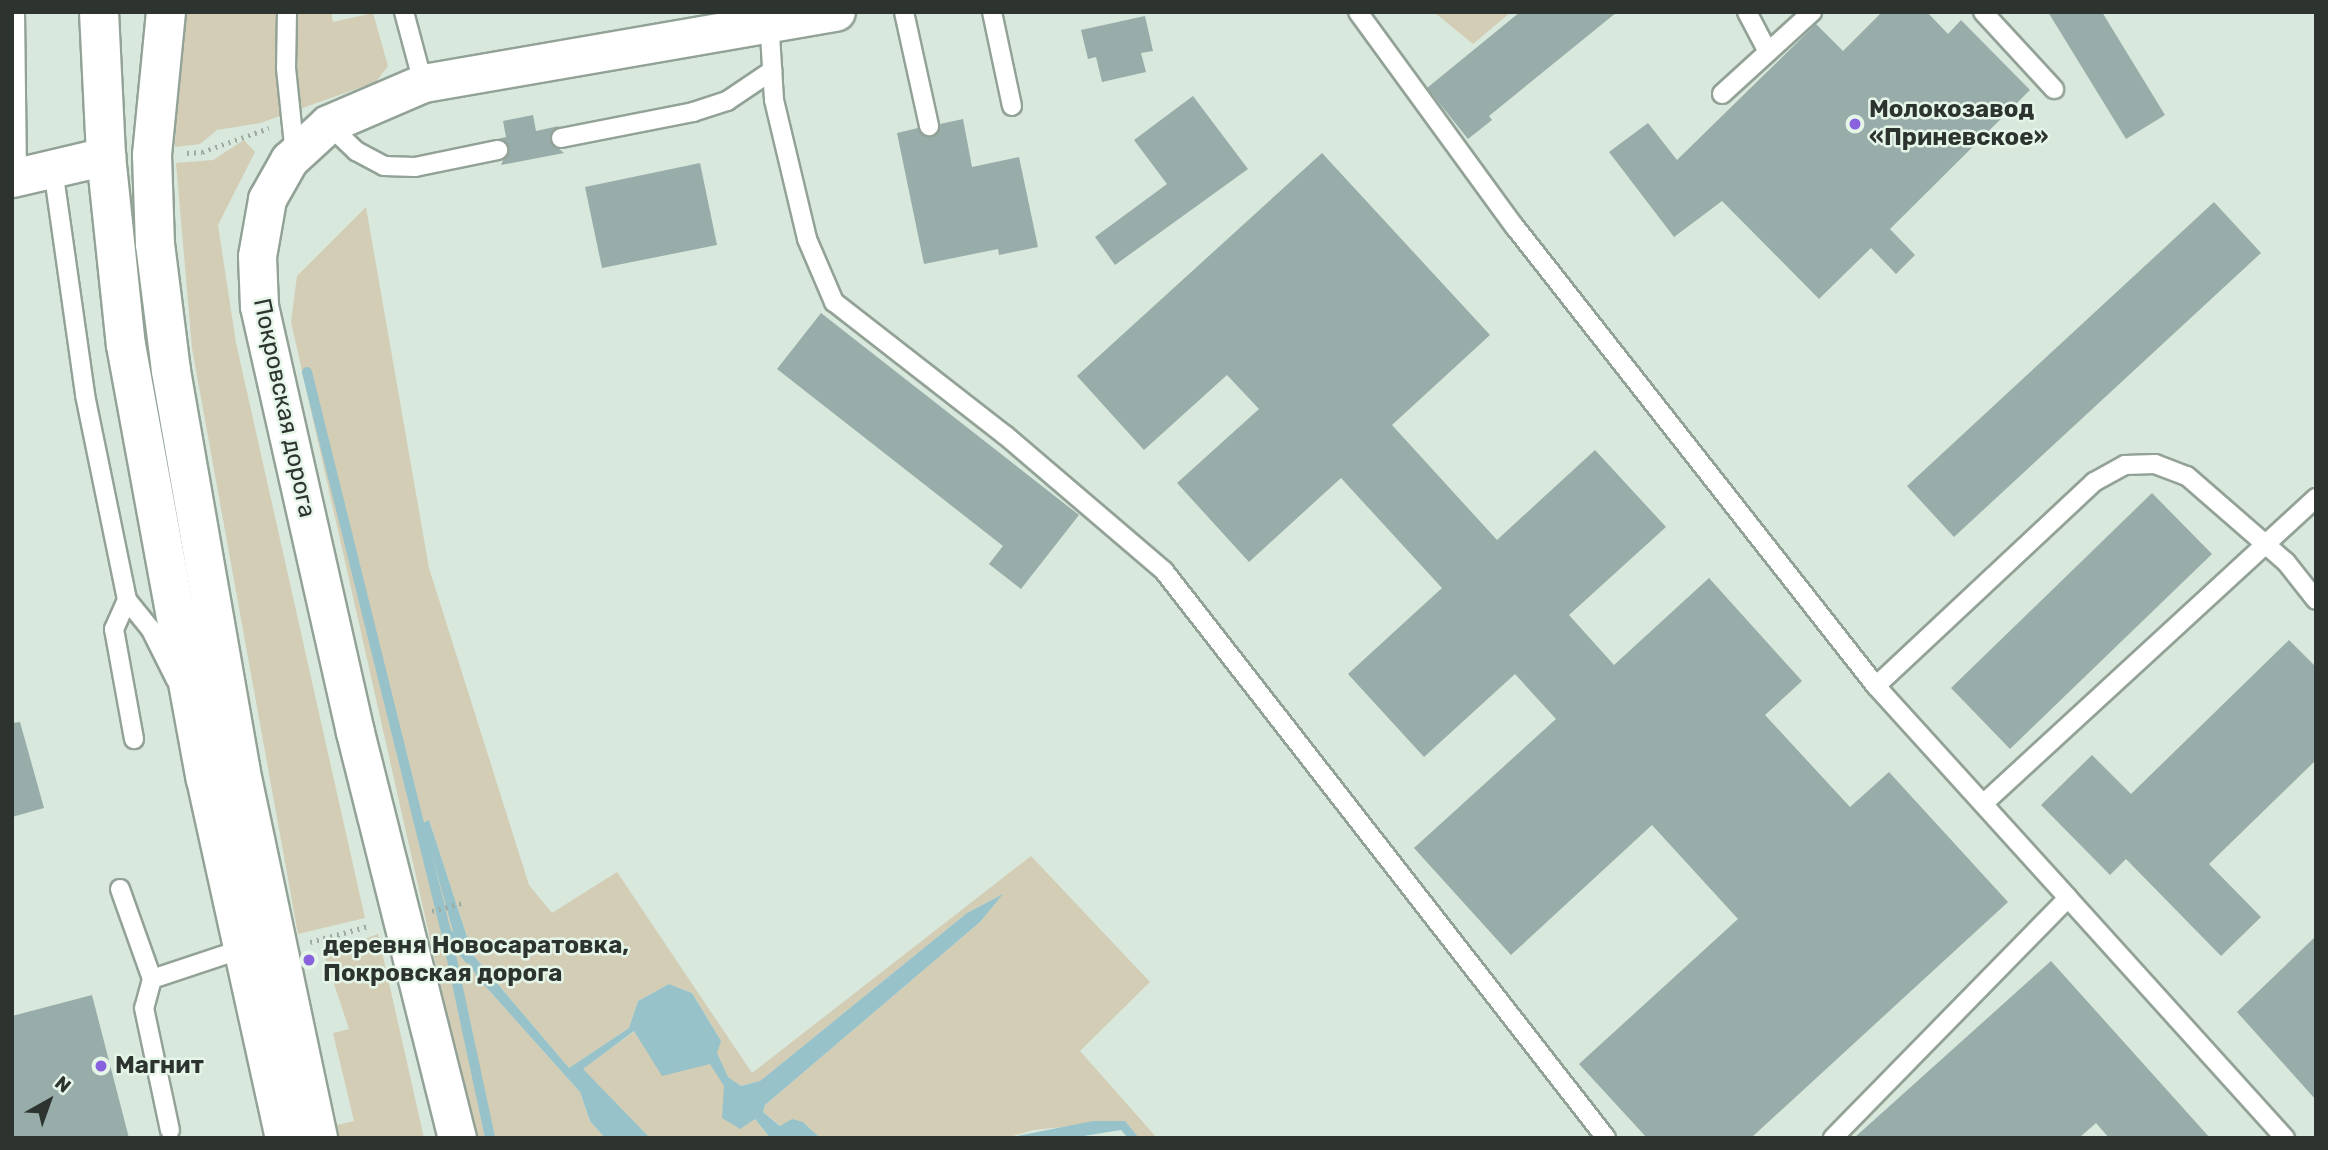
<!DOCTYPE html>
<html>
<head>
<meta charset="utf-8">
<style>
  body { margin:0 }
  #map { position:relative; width:2328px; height:1150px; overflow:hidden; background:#d8e8dc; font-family:Rubik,sans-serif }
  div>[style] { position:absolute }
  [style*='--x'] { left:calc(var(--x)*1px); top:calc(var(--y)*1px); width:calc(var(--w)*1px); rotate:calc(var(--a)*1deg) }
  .green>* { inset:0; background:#d3cdb6 }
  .water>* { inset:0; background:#97c2c9 }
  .stream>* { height:10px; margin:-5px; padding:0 5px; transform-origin:5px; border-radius:5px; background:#97c2c9 }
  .building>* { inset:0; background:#98ada9 }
  .path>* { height:4.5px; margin-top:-2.25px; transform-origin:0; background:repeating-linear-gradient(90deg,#9eaba1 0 2px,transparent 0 7px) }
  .roads { filter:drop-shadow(2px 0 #93a296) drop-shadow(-2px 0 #93a296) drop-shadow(0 2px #93a296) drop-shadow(0 -2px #93a296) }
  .lane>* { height:18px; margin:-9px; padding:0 9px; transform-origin:9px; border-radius:9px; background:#fff }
  .street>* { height:37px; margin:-18.5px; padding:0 18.5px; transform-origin:18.5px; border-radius:18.5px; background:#fff }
  .secondary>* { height:38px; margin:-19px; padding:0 19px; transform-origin:19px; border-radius:19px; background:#fff }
  .dots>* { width:19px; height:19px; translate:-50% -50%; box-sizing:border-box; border:4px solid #e5f6e9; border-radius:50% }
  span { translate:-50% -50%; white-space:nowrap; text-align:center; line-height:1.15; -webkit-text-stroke:5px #e5f6e9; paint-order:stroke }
  .poi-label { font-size:24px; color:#2d342f; font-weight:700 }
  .left { translate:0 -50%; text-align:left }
  .street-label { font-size:24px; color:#2d342f }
  .frame { position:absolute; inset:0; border:14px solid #2d342f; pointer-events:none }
  .north { position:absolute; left:14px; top:1066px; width:70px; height:70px; -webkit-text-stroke:5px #e5f6e9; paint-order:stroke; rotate:40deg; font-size:19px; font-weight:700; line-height:28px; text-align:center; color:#2d342f }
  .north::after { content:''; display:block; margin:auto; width:24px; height:32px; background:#2d342f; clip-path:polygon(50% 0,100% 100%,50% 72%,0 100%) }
</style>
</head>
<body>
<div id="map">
  <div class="green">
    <i style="clip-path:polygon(179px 12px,331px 12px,333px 22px,373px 13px,388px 66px,376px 82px,260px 123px,217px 130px,200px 144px,175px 147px)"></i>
    <i style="clip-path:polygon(1434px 12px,1511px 12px,1473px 44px)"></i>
    <i style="clip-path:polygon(244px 140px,255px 152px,218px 225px,236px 343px,365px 918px,298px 934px,192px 348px,176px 163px,213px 160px)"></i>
    <i style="clip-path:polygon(366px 207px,429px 568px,529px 885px,552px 913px,617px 872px,752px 1073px,1031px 856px,1150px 982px,1080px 1051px,1157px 1138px,1139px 1138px,1124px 1121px,1033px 1130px,1007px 1138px,820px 1138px,803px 1122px,781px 1126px,763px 1112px,765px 1105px,980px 922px,1001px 895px,967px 913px,760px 1081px,741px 1086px,728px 1077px,716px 1053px,721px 1041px,692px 993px,669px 984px,638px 1001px,629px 1028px,569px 1068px,473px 955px,429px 820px,423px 823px,454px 935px,477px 977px,580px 1092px,590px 1121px,605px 1138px,475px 1138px,291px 322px,297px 276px)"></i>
    <i style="clip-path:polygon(378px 934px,424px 1138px,336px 1138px,333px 1126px,354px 1121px,333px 1033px,349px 1029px,324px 954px)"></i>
    <i style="clip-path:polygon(635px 1031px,709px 1063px,770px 1138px,650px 1138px,582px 1069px)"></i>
  </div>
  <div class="water">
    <i style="clip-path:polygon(429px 820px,473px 955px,569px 1068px,629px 1028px,638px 1001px,669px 984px,692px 993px,721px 1041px,717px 1053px,728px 1077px,741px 1086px,760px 1081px,967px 913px,1003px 894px,980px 922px,765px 1105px,763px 1112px,780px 1126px,792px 1119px,803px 1122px,820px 1138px,770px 1138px,755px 1119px,740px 1129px,722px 1118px,724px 1086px,710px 1064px,662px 1076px,634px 1031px,583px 1069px,650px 1138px,605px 1138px,590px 1121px,580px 1092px,477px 977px,454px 935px,423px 823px)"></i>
    <i style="clip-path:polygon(1093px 1121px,1125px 1121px,1139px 1138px,1128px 1138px,1121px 1130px,1071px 1138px,1007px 1138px)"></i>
  </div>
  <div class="stream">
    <i style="--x:307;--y:372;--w:577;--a:76.06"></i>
    <i style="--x:446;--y:932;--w:211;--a:77.9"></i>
    <i style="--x:446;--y:932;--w:35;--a:49"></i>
  </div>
  <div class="building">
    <i style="clip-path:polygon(1520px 12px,1617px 12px,1489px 116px,1492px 120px,1468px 139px,1427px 88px)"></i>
    <i style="clip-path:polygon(1882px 12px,1927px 12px,1948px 34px,1961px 20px,2030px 90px,1890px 229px,1915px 255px,1896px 274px,1871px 248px,1819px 299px,1722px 201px,1674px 237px,1609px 152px,1648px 123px,1677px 160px,1816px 24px,1843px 51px)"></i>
    <i style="clip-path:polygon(2048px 12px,2102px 12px,2165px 115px,2126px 139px)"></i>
    <i style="clip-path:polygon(1145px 16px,1153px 51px,1141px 53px,1146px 72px,1102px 82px,1096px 57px,1088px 59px,1081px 30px)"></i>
    <i style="clip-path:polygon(1193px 96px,1248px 169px,1115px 265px,1095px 237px,1167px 184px,1134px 140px)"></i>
    <i style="clip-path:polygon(533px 115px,536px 131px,559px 126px,550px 141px,564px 153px,501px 165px,509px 148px,497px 139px,506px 137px,503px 121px)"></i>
    <i style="clip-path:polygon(963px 119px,972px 167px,1019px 157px,1038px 247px,999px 255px,998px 249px,924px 264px,897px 133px,918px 128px,931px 137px,940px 124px)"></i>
    <i style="clip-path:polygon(1322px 153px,1490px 335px,1392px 425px,1497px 540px,1595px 450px,1666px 527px,1569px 615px,1614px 665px,1709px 578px,1802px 681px,1765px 715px,1850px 807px,1889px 772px,2008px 902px,1751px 1138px,1647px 1138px,1579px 1064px,1738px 919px,1652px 825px,1511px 955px,1414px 848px,1556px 719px,1515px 674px,1424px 757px,1348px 674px,1442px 588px,1341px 478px,1249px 562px,1177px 483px,1259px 409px,1227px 375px,1144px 450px,1077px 376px)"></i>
    <i style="clip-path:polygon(700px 163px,717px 245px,602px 268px,585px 187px)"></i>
    <i style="clip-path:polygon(2214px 202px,2261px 253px,1954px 537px,1907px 486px)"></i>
    <i style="clip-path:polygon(821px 313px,1079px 515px,1021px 589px,989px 564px,1003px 546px,777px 369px)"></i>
    <i style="clip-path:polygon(2152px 493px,2212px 554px,2010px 749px,1951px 688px)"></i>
    <i style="clip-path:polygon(2289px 640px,2316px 667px,2316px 760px,2209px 864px,2261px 917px,2221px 956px,2126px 859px,2110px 875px,2041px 805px,2092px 755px,2131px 794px)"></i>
    <i style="clip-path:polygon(20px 722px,44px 808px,12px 817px,12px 723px)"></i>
    <i style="clip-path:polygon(2316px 936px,2316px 1100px,2237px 1012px)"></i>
    <i style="clip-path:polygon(2051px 961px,2210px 1138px,2109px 1138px,2096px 1123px,2079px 1138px,1854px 1138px)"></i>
    <i style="clip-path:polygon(92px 995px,129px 1138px,12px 1138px,12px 1016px)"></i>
  </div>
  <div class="path">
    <i style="--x:187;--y:153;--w:15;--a:-4"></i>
    <i style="--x:202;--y:152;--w:71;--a:-19.7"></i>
    <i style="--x:432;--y:911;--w:34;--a:-15"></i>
    <i style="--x:310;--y:942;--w:61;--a:-15.2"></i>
  </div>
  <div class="roads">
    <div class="lane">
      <i style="--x:15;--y:12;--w:165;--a:89.3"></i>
      <i style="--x:287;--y:12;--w:56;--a:91"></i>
      <i style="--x:286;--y:68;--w:87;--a:84.1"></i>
      <i style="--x:404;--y:12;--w:73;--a:75"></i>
      <i style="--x:904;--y:12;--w:117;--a:77.6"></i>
      <i style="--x:992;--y:12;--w:96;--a:78"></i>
      <i style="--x:1358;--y:12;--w:266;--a:53.9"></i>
      <i style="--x:1515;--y:227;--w:584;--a:51.82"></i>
      <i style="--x:1876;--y:686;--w:286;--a:47.8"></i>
      <i style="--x:2068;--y:898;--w:336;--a:134.4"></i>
      <i style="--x:1747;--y:12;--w:45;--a:62.3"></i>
      <i style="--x:1983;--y:12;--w:105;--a:47.3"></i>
      <i style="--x:769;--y:18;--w:82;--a:86.5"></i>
      <i style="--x:774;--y:100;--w:143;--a:76.6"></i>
      <i style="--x:807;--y:239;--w:69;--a:66.8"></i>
      <i style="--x:834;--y:302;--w:217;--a:37.9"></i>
      <i style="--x:1005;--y:435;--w:209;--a:40.5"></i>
      <i style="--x:1164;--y:571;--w:719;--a:52.06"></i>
      <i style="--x:1722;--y:94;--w:122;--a:-42.3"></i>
      <i style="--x:328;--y:124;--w:39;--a:44"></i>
      <i style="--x:356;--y:151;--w:32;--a:28"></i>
      <i style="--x:384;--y:166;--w:31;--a:2"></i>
      <i style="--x:415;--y:167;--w:85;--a:-11.6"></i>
      <i style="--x:561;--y:138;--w:135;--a:-11.1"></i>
      <i style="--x:693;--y:112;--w:36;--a:-18"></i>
      <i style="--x:727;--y:101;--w:55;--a:-34"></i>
      <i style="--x:53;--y:169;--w:228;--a:81.9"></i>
      <i style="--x:85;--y:395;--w:209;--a:78.4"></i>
      <i style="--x:127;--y:600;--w:36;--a:51"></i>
      <i style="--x:150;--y:628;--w:58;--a:63.4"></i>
      <i style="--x:127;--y:600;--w:32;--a:114"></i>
      <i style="--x:114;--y:629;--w:112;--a:79.7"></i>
      <i style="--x:1876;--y:686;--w:299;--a:-43.1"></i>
      <i style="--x:2094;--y:482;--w:35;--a:-29"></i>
      <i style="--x:2125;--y:465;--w:30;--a:-2"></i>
      <i style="--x:2155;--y:464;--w:34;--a:21"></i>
      <i style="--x:2187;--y:476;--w:131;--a:41"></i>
      <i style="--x:2286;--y:562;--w:48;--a:51.7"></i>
      <i style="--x:1983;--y:804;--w:452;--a:-42.6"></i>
      <i style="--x:120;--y:889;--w:96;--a:70.4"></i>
      <i style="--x:152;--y:979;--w:95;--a:-18.4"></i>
      <i style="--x:2068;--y:898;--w:324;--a:47.9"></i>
      <i style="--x:152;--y:979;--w:30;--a:105"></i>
      <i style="--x:144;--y:1008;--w:125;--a:78"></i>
    </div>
    <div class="street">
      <i style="--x:12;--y:178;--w:97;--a:-13.2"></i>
      <i style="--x:457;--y:1138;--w:419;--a:-104.1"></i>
      <i style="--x:355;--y:732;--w:437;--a:-102.7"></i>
      <i style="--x:259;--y:306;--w:50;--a:-92.3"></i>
      <i style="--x:257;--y:256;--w:58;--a:-80"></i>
      <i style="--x:267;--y:199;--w:45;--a:-60.6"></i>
      <i style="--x:289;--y:160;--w:53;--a:-42.7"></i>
      <i style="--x:328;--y:124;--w:103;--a:-23.3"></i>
      <i style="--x:423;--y:83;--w:419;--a:-9.8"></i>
    </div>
    <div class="secondary">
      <i style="--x:99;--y:12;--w:144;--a:87.2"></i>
      <i style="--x:106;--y:156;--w:190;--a:84"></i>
      <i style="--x:126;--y:345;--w:441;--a:79.6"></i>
      <i style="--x:206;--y:779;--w:368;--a:77.6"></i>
      <i style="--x:166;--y:12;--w:144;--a:95.6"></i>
      <i style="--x:152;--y:155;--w:89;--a:88.1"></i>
      <i style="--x:155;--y:244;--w:128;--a:82.8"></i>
      <i style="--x:171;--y:371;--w:403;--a:80.1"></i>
      <i style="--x:240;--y:768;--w:378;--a:78.1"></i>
    </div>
  </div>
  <div class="dots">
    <i style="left:1855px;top:124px;background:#8963de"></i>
    <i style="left:309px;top:960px;background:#8963de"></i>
    <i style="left:101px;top:1066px;background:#8963de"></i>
  </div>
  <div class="poi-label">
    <span class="left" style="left:1869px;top:124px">Молокозавод<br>«Приневское»</span>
    <span class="left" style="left:323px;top:960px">деревня Новосаратовка,<br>Покровская дорога</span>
    <span class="left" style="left:115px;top:1066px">Магнит</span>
  </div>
  <div class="street-label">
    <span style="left:284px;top:408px;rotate:78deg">Покровская дорога</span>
  </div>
  <div class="frame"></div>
  <div class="north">N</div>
</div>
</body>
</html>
